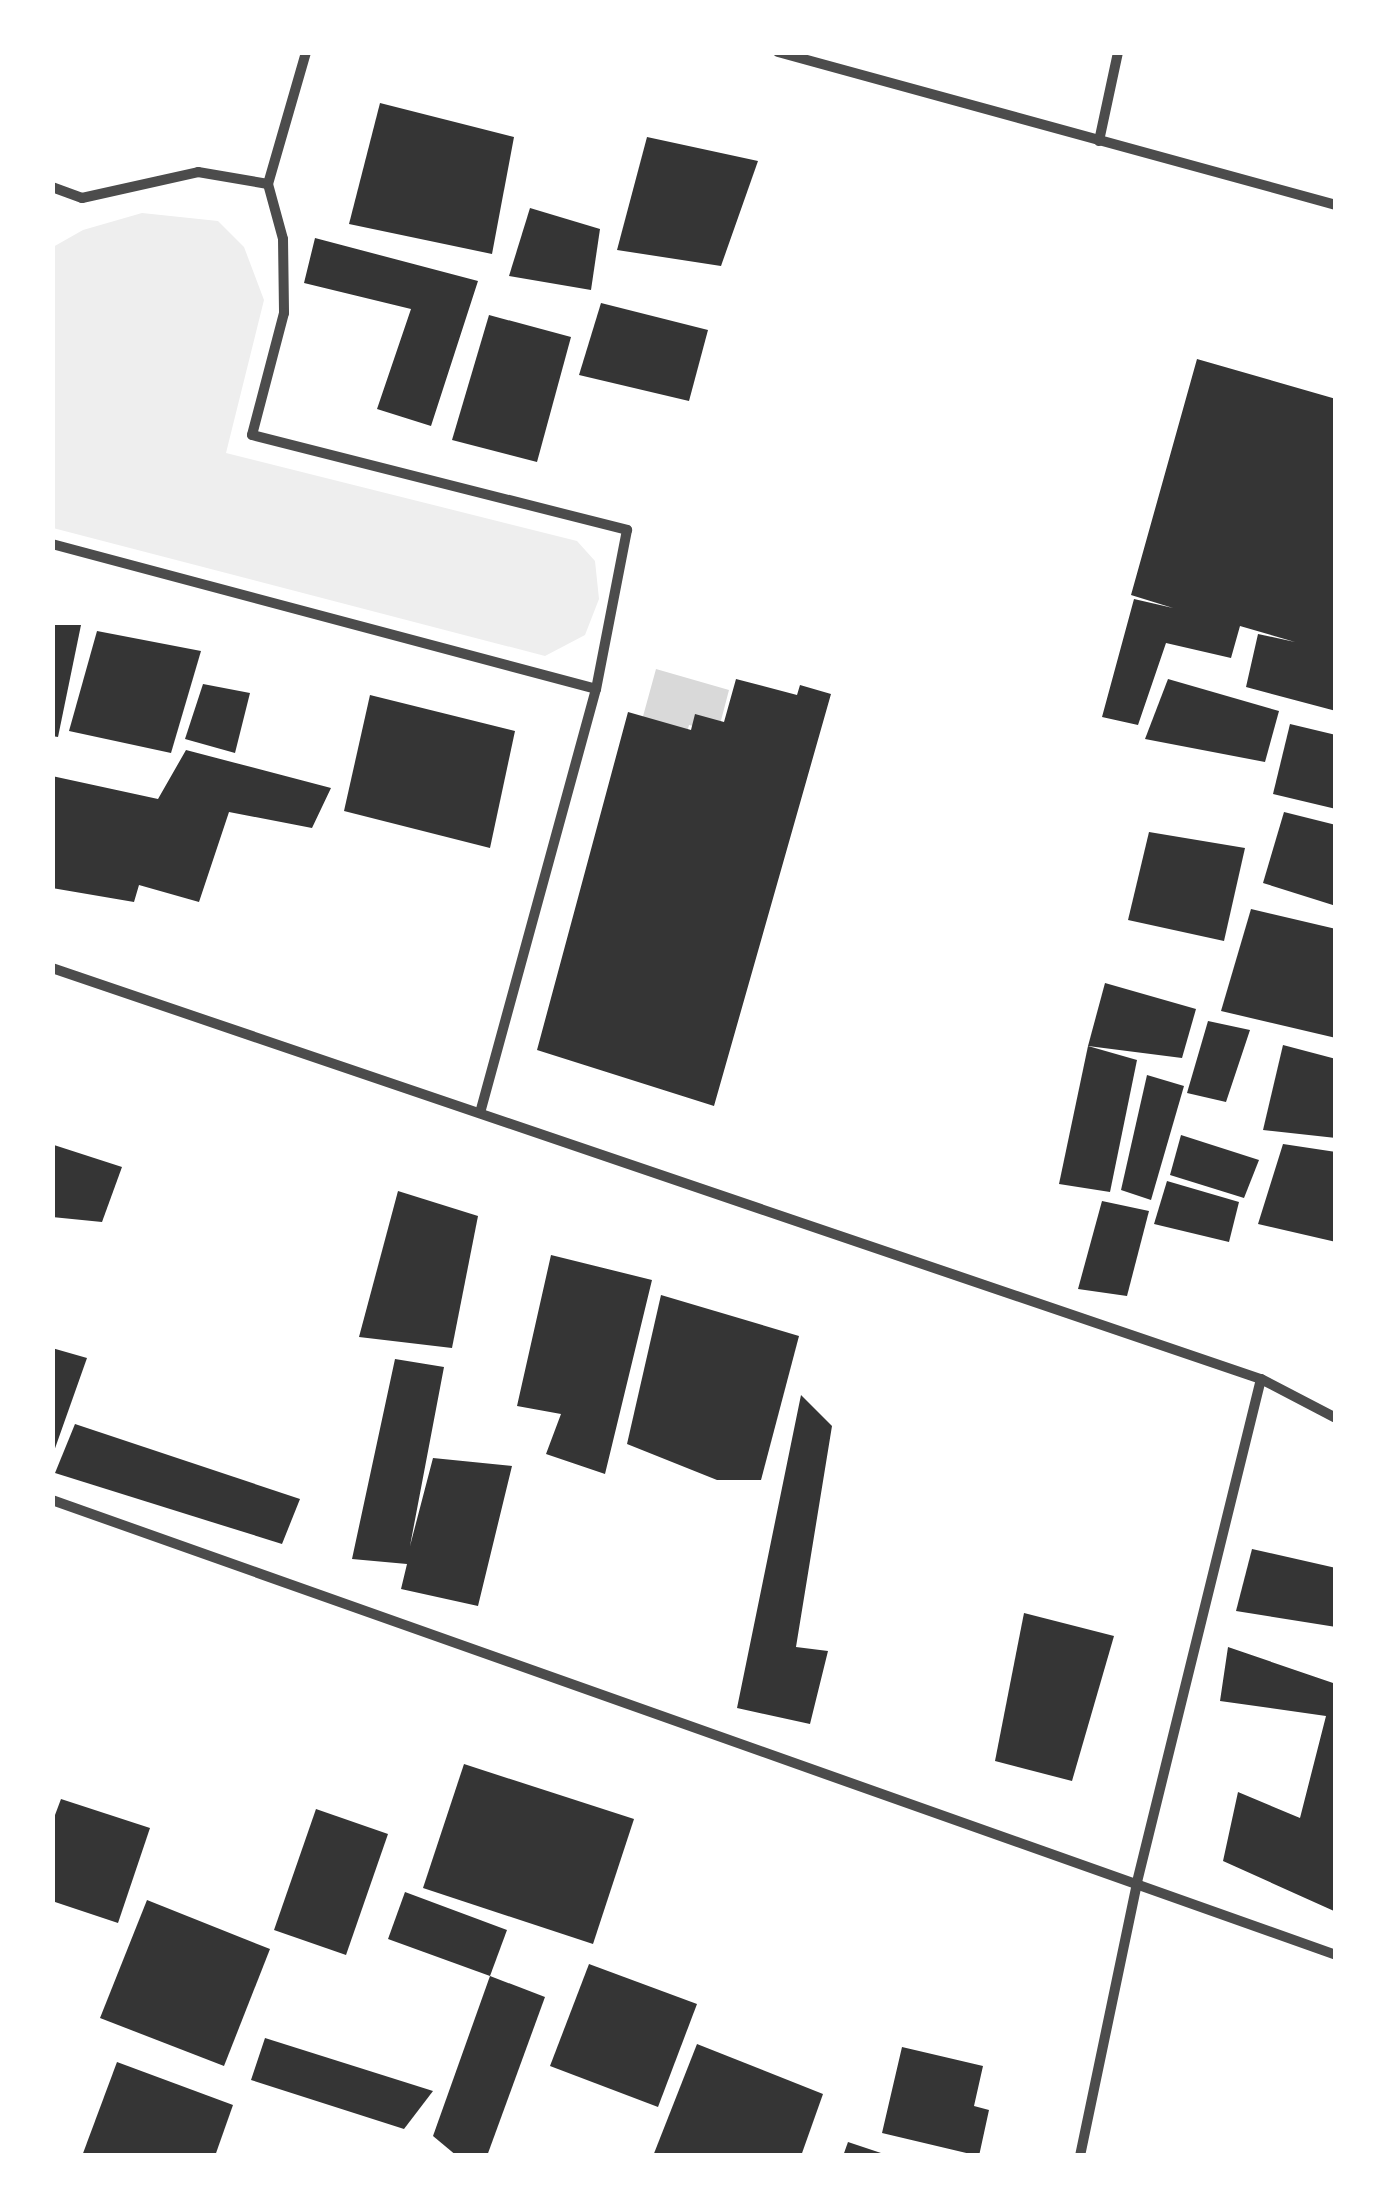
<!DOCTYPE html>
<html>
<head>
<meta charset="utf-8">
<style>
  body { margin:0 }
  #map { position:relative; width:1388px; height:2208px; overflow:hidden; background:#fff; font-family:Figtree,sans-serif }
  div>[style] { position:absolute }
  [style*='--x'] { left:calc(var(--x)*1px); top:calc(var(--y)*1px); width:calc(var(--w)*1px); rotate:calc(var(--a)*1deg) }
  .green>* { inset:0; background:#eee }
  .water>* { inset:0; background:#d9d9d9 }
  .building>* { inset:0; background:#353535 }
  .minor>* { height:10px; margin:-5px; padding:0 5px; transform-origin:5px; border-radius:5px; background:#4c4c4c }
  span { translate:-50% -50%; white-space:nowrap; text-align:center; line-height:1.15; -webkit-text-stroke:9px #fff; paint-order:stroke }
  .frame { position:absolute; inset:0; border:55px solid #fff; pointer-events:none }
</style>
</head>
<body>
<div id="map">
  <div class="green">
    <i style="clip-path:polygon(142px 213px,218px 221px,244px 247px,264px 300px,226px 453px,577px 541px,595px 561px,599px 599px,585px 635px,545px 656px,53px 528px,53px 247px,83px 230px)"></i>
  </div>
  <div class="water">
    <i style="clip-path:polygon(656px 669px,729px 690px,718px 732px,689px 725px,687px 733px,642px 720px)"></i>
  </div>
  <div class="building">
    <i style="clip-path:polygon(380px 103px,514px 137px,492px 254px,349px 224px)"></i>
    <i style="clip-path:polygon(647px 137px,758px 161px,721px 266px,617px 250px)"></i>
    <i style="clip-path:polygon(530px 208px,600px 229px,591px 290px,509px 276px)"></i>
    <i style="clip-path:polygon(315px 238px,478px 281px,431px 426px,377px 409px,411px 309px,304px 283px)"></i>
    <i style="clip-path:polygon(601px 303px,708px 330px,689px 401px,579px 375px)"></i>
    <i style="clip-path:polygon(489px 315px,571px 337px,537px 462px,452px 440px)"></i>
    <i style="clip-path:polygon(1197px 359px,1336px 399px,1336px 711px,1246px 687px,1258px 634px,1295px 642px,1240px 626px,1231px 658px,1166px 643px,1138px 725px,1102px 717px,1134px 599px,1173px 608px,1131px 595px)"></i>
    <i style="clip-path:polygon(52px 625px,81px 625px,58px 737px,52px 736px)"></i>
    <i style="clip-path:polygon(97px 631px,201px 651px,171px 753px,69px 731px)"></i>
    <i style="clip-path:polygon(736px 679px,797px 695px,800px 685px,831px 694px,714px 1106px,537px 1050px,628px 712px,691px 730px,695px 714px,724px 722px)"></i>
    <i style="clip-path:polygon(1168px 679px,1279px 711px,1265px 762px,1145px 739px)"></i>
    <i style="clip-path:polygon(203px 684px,250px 693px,235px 753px,185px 739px)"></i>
    <i style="clip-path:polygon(370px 695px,515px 731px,490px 848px,344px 811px)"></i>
    <i style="clip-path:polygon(1290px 724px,1336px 735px,1336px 809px,1273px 794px)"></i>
    <i style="clip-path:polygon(186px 750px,331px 788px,312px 828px,229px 812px,199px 902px,139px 885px,134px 902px,52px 888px,52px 776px,158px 799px)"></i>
    <i style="clip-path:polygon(1284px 812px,1336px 825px,1336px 906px,1263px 883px)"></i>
    <i style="clip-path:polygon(1149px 832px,1245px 848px,1224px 941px,1128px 920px)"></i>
    <i style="clip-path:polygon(1251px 909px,1336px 929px,1336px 1038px,1221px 1011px)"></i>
    <i style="clip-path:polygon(1105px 983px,1196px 1009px,1182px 1058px,1088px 1046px)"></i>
    <i style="clip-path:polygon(1208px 1021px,1250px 1030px,1226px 1102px,1187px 1093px)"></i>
    <i style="clip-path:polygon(1283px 1045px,1336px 1059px,1336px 1138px,1263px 1130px)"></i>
    <i style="clip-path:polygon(1088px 1046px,1137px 1060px,1110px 1192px,1059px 1184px)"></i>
    <i style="clip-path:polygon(1147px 1075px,1184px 1086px,1151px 1200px,1121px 1190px)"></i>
    <i style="clip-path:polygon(1181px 1135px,1259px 1160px,1244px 1198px,1170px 1175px)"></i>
    <i style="clip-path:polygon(1283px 1144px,1336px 1152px,1336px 1242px,1258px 1224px)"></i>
    <i style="clip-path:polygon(54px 1145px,122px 1167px,102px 1222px,52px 1217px)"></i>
    <i style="clip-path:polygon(1167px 1181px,1239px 1202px,1229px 1242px,1154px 1224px)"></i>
    <i style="clip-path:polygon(398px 1191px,478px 1216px,452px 1348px,359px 1337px)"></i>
    <i style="clip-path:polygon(1102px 1201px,1149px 1211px,1127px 1296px,1078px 1289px)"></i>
    <i style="clip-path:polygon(551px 1255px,652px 1280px,605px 1474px,546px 1454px,561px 1414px,517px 1406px)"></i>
    <i style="clip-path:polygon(661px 1295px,799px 1336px,761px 1480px,717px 1480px,627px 1444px)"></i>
    <i style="clip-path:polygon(52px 1348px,87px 1358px,53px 1454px,52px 1453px)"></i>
    <i style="clip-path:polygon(395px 1359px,444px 1367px,410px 1546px,433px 1458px,512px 1466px,478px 1606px,401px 1589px,407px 1564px,352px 1559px)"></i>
    <i style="clip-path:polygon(801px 1395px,832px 1426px,796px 1647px,828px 1651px,810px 1724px,737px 1708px)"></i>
    <i style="clip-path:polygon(75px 1424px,300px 1499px,282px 1544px,55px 1473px)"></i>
    <i style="clip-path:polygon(1252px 1549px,1336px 1568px,1336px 1627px,1236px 1611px)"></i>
    <i style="clip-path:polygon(1024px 1613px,1114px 1636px,1072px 1781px,995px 1761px)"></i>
    <i style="clip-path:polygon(1228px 1647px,1336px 1684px,1334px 1911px,1223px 1861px,1238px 1792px,1300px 1818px,1326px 1716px,1220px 1701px)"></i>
    <i style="clip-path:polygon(464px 1764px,634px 1819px,593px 1944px,423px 1888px)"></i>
    <i style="clip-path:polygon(61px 1799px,150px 1828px,118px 1923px,52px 1901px,52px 1823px)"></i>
    <i style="clip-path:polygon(316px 1809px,388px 1834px,346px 1955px,274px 1930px)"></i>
    <i style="clip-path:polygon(405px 1892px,507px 1930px,490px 1976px,388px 1939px)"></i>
    <i style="clip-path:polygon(147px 1900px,270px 1949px,224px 2066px,100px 2018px)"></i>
    <i style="clip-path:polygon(589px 1964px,697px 2004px,658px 2107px,550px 2066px)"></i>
    <i style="clip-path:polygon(490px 1976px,545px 1997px,487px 2156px,457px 2156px,433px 2136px)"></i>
    <i style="clip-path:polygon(265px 2038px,433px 2091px,404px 2129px,251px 2080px)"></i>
    <i style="clip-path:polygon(697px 2044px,823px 2094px,801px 2156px,653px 2156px)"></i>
    <i style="clip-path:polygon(902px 2047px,983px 2066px,974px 2106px,989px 2110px,979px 2156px,882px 2133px)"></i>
    <i style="clip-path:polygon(117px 2062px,233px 2105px,215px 2156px,82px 2156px)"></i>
    <i style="clip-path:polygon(848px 2142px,887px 2155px,887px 2156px,843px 2156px)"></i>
  </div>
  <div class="minor">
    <i style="--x:778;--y:52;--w:579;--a:15.33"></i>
    <i style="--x:1099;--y:141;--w:91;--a:-77.9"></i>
    <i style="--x:268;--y:184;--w:57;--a:74.7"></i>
    <i style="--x:283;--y:239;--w:74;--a:89.2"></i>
    <i style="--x:284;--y:313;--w:126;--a:104.7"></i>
    <i style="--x:252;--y:435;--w:387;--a:14.2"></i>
    <i style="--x:627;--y:530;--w:162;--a:101"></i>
    <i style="--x:596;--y:689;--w:439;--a:105.3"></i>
    <i style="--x:52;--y:187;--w:32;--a:20"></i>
    <i style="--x:82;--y:198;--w:119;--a:-12.6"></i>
    <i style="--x:198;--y:172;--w:71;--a:9.7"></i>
    <i style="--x:268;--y:184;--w:137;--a:-73.9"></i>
    <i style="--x:52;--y:544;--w:563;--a:14.92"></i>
    <i style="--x:52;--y:968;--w:1277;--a:18.78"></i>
    <i style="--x:1261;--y:1379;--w:85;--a:27.5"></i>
    <i style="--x:52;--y:1500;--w:1362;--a:19.51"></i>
    <i style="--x:1080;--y:2156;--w:280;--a:-78.2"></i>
    <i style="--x:1137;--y:1882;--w:518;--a:-76.15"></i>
  </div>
  <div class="frame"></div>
</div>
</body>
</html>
